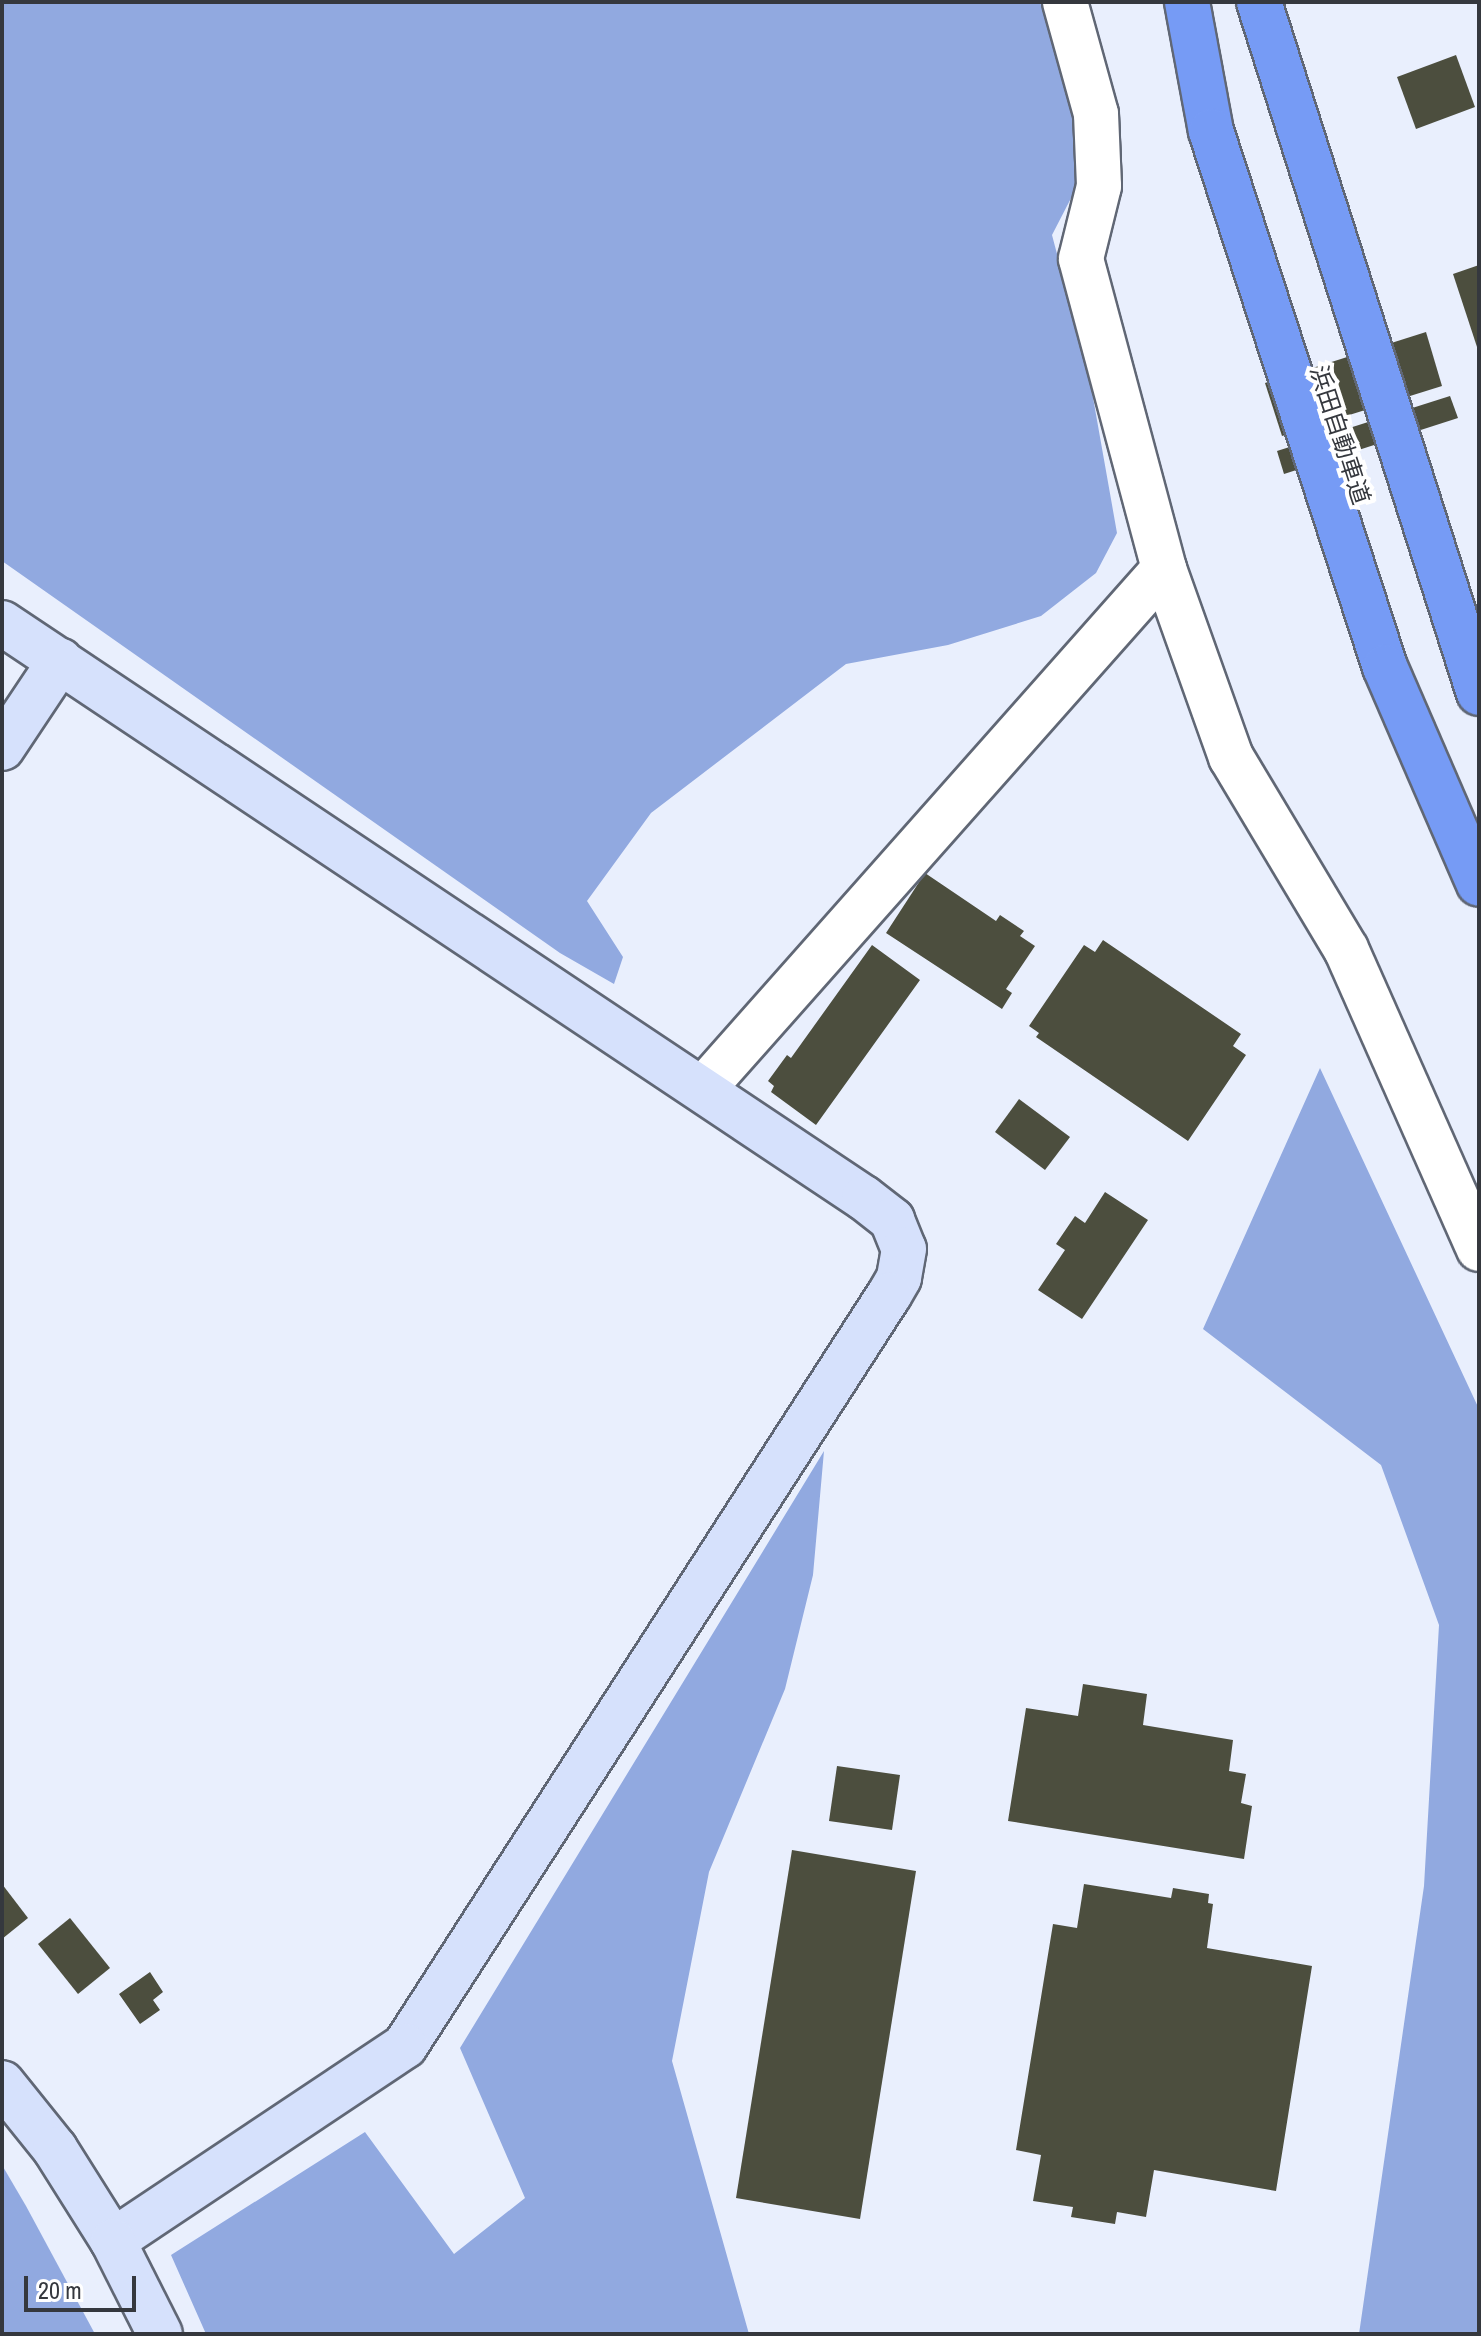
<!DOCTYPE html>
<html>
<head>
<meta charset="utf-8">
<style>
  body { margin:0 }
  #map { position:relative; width:1481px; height:2336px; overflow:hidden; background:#e9effd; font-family:"Archivo Narrow","Noto Sans JP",sans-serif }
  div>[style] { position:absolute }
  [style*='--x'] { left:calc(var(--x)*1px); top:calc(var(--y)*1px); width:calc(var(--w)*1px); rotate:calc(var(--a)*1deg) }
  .forest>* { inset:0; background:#91a9e0 }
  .building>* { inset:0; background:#4c4e3e }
  .roads { filter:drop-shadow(2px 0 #606775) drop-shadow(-2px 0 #606775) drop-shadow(0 2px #606775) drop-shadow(0 -2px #606775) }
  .street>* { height:44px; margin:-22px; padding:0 22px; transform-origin:22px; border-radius:22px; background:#fff }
  .secondary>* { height:44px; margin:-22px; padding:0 22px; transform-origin:22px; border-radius:22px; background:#d6e1fc }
  .highway>* { height:44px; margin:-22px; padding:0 22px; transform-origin:22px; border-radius:22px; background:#769bf5 }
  span { translate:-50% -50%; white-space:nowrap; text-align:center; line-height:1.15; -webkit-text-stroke:8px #fff; paint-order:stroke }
  .street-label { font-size:24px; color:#35383e }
  .frame { position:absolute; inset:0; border:4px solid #35383e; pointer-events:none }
  .scale { position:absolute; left:24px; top:2276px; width:112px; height:36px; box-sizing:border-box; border:4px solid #35383e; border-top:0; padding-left:10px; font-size:24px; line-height:28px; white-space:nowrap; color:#35383e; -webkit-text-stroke:6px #fff; paint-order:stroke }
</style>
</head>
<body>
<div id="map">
  <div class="forest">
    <i style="clip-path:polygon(2px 2px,1040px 2px,1080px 112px,1084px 173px,1052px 235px,1089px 375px,1117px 533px,1096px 573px,1041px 616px,948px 645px,846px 664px,651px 813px,587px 901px,623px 957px,614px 984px,560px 953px,2px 561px)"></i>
    <i style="clip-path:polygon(1320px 1068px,1479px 1409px,1479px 2334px,1359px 2334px,1424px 1886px,1439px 1625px,1381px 1465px,1203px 1329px)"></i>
    <i style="clip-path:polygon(824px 1451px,813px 1575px,785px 1689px,709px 1872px,672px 2061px,749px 2334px,206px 2334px,171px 2255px,365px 2132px,454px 2254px,525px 2198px,460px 2048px)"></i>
    <i style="clip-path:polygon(2px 2165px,26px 2206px,95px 2334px,2px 2334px)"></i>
  </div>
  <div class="building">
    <i style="clip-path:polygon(1456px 55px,1475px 107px,1416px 129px,1397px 77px)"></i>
    <i style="clip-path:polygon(1479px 265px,1479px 350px,1478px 350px,1453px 274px)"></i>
    <i style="clip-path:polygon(1426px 332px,1442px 386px,1282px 436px,1265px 383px)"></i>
    <i style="clip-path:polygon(1450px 396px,1458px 418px,1284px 474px,1277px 451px)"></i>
    <i style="clip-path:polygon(925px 873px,996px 921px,1000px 915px,1024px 931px,1020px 936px,1035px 946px,1006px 989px,1012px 993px,1002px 1009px,886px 933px)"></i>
    <i style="clip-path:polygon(1103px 940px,1241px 1034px,1233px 1046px,1246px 1055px,1188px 1141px,1036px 1037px,1039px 1033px,1029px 1026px,1084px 945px,1095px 952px)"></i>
    <i style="clip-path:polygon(872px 945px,920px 980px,816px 1125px,771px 1092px,774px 1086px,768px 1081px,787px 1055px,791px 1058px)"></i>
    <i style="clip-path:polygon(1019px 1099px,1070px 1137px,1045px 1170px,995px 1132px)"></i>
    <i style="clip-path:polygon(1105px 1192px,1148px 1220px,1082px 1319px,1038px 1290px,1065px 1250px,1056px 1244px,1075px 1216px,1085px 1223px)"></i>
    <i style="clip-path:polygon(1083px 1684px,1147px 1694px,1143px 1725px,1233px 1740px,1229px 1771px,1246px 1774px,1241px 1803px,1252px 1806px,1244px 1859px,1008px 1821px,1026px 1708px,1078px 1716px)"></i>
    <i style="clip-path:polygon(837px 1766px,900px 1775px,892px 1830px,829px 1821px)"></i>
    <i style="clip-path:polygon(792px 1850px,916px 1871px,860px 2219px,736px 2198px)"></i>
    <i style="clip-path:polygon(2px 1884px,28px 1918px,2px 1939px)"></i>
    <i style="clip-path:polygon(1084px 1884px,1171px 1898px,1173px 1888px,1209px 1894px,1208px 1903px,1213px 1904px,1207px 1948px,1312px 1966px,1276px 2191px,1154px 2170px,1146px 2217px,1117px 2212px,1115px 2224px,1071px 2217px,1073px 2207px,1033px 2201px,1041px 2155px,1016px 2150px,1053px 1924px,1077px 1928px)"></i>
    <i style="clip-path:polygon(70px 1918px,110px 1968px,78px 1994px,38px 1944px)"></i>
    <i style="clip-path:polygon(150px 1972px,163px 1992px,153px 2000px,160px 2010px,140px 2024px,119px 1994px)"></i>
  </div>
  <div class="roads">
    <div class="street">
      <i style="--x:1065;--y:2;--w:116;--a:74.5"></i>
      <i style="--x:1096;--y:114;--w:72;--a:87.6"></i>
      <i style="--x:1099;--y:186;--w:75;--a:103.9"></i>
      <i style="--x:1081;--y:259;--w:321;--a:75"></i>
      <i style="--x:1164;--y:569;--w:200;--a:70.4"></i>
      <i style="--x:1231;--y:757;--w:224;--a:59.1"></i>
      <i style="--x:1346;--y:949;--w:328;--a:66.1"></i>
      <i style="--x:703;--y:1089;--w:695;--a:-48.44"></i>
    </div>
    <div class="secondary">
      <i style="--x:2;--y:623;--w:1036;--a:33.71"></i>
      <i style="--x:864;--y:1198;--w:36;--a:38"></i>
      <i style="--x:892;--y:1220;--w:31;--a:68"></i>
      <i style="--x:904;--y:1249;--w:29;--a:100"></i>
      <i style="--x:899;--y:1278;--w:20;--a:120"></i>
      <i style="--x:889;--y:1295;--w:893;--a:122.8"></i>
      <i style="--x:405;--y:2046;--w:351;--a:146.3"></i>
      <i style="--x:2;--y:748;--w:105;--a:-56.3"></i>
      <i style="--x:2;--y:2083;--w:85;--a:51.2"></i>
      <i style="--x:55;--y:2149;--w:109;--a:57.8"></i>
      <i style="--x:113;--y:2241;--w:104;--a:63.2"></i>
    </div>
    <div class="highway">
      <i style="--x:1187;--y:2;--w:131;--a:79.5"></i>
      <i style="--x:1211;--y:131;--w:564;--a:72.02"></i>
      <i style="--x:1385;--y:667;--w:236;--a:66.6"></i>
      <i style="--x:1259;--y:2;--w:725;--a:72.34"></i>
    </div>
  </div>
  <div class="street-label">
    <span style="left:1340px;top:435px;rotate:72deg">浜田自動車道</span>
  </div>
  <div class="frame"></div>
  <div class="scale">20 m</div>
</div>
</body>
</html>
